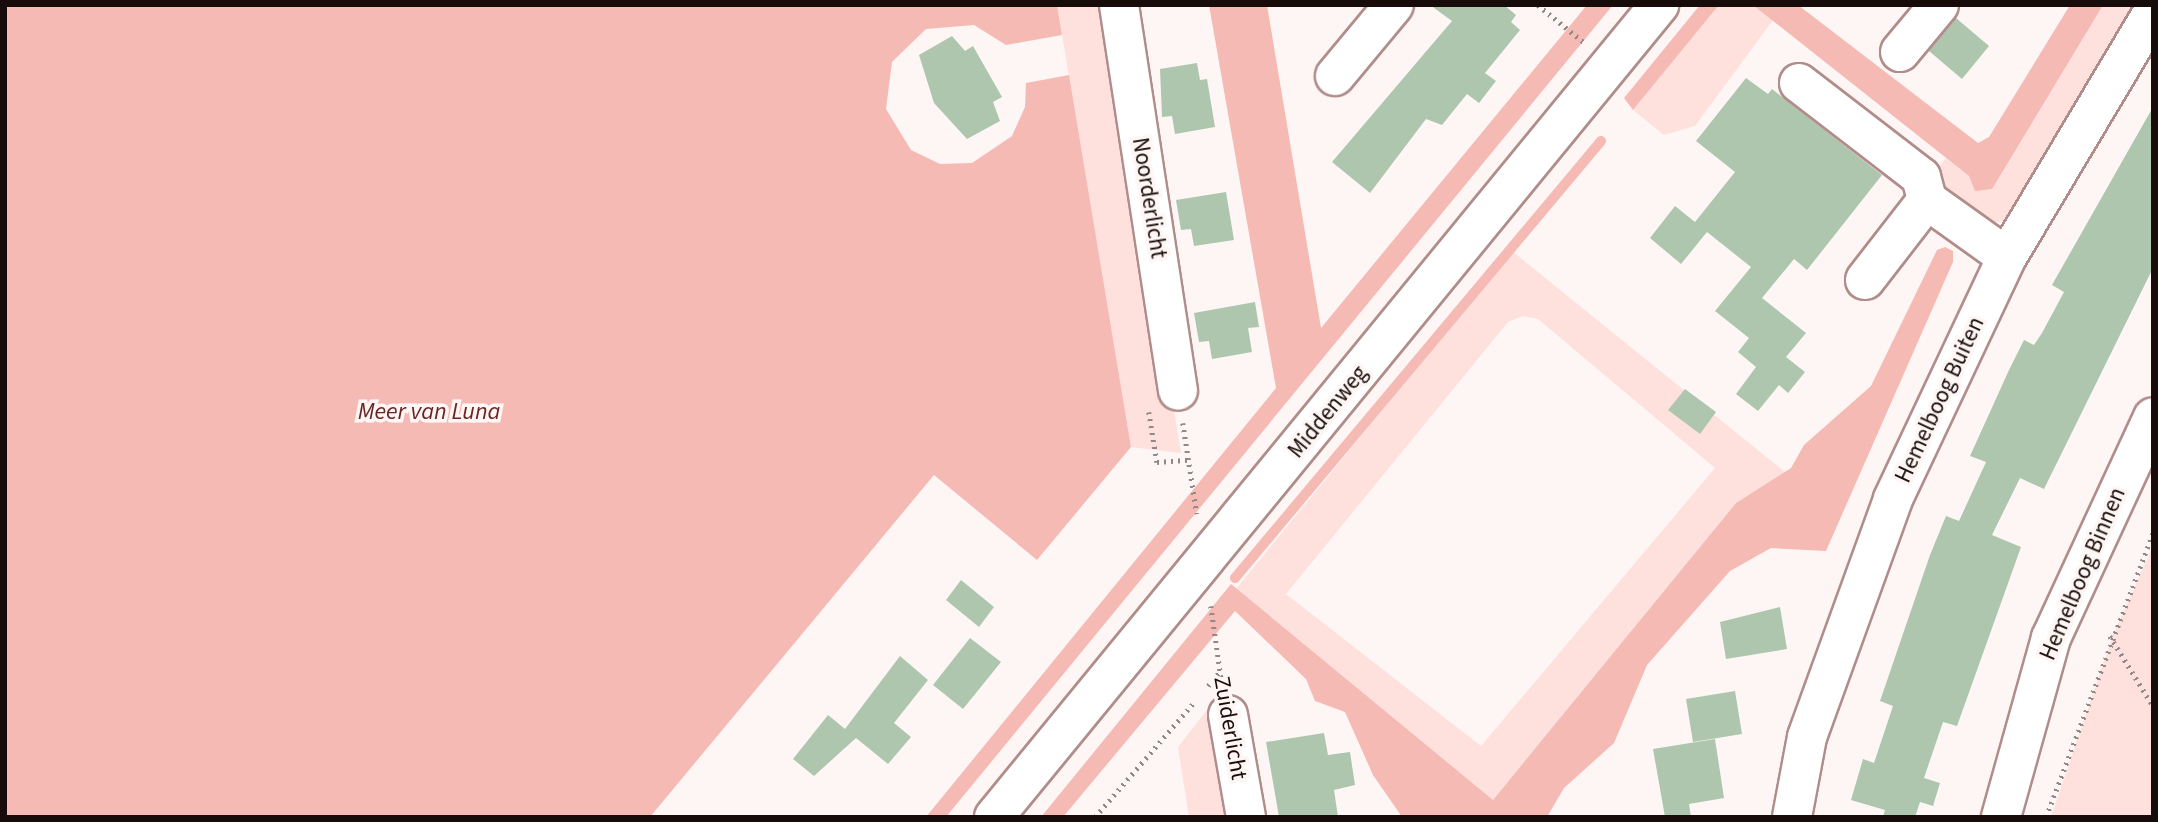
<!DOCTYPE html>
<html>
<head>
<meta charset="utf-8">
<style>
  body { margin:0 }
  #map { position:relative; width:2158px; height:822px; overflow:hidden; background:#fef6f5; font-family:"Source Sans 3",sans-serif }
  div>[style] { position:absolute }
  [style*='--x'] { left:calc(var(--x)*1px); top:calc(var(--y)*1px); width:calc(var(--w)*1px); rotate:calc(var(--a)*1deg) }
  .green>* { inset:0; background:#fee0dd }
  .water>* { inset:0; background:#f5bab4 }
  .stream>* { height:10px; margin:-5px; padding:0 5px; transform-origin:5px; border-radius:5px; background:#f5bab4 }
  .building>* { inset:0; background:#aec6ae }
  .path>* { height:4.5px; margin-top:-2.25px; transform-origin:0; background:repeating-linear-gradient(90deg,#928887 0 2px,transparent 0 7px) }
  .roads { filter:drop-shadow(2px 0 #b08d8a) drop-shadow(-2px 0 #b08d8a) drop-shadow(0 2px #b08d8a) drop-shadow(0 -2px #b08d8a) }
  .minor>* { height:38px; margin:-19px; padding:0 19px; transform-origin:19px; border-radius:19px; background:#fff }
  span { translate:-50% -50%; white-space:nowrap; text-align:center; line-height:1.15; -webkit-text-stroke:7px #fef6f5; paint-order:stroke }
  .street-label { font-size:23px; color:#180c0a }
  .water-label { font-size:24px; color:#6a2522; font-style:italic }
  .frame { position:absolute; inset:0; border:7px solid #180c0a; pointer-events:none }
</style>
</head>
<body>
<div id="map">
  <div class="green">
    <i style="clip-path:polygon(1057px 5px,1107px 5px,1181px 453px,1131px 447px)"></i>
    <i style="clip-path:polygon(1719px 5px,1753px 5px,1773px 20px,1695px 126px,1664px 135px,1633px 110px)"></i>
    <i style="clip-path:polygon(2103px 5px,2141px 5px,2009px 219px,1988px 225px,1939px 191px,1936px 170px,1946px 158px,1969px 176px,2058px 75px)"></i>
    <i style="clip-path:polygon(evenodd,1512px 251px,1785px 472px,1736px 503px,1493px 800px,1236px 589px,1512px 251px,1523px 316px,1538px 319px,1715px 468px,1481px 746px,1286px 594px,1508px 322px,1523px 316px)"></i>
    <i style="clip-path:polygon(2153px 546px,2153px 817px,2051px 817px,2113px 635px)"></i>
    <i style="clip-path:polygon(1218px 696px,1238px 817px,1189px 817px,1178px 747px)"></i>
  </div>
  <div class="water">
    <i style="clip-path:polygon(5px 5px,1057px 5px,1062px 35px,1006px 45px,974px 25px,926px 29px,892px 62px,886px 109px,911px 150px,940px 164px,972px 163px,1012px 136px,1025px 107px,1026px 83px,1069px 75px,1131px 447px,1037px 560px,934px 475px,650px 817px,5px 817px)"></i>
    <i style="clip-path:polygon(1209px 5px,1267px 5px,1321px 328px,1587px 5px,1613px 5px,946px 817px,926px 817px,1276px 388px)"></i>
    <i style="clip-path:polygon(1700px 5px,1719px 5px,1633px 110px,1624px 98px)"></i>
    <i style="clip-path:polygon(1753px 5px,1798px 5px,1978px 143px,1989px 137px,2070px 5px,2103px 5px,1992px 189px,1975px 191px,1969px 176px)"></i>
    <i style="clip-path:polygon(1945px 247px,1953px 251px,1953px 262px,1826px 551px,1771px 548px,1730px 571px,1647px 665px,1614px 743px,1564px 788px,1547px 817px,1402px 817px,1373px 775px,1345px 712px,1315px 701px,1306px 679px,1235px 611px,1063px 817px,1041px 817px,1231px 584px,1493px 800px,1736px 503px,1791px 468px,1804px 445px,1871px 386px,1937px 250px)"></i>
  </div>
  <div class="stream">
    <i style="--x:1235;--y:578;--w:570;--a:-50.05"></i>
  </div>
  <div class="building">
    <i style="clip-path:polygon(1430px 5px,1504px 5px,1516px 15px,1511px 22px,1520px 30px,1485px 73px,1496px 81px,1479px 103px,1467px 94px,1442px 125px,1426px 119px,1370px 193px,1332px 162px,1452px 21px)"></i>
    <i style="clip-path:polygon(1956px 18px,1989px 46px,1962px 79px,1929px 51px)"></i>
    <i style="clip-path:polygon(952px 36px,965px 51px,973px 46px,1002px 97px,993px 102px,1000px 121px,967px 139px,934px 103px,919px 55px)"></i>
    <i style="clip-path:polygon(1197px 63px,1200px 80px,1207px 79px,1215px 127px,1175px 134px,1172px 116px,1162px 117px,1160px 69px)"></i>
    <i style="clip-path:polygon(1746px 78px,1768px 94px,1772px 89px,1882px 175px,1807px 270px,1794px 259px,1762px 298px,1806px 333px,1786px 357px,1805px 372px,1788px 393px,1779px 385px,1758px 411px,1736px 394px,1756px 367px,1738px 352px,1749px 338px,1715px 311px,1751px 267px,1707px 232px,1681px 264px,1650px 238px,1675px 206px,1695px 222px,1735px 172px,1696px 141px)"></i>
    <i style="clip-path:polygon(2153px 107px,2153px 268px,2044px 489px,2020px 478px,1992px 535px,2021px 547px,1957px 726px,1943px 722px,1924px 778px,1940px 783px,1933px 806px,1920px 802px,1915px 817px,1883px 817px,1885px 810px,1851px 800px,1863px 759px,1874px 763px,1893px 706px,1880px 701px,1930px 555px,1946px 516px,1959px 521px,1986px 462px,1970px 456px,2009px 370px,2024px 340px,2034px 345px,2042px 333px,2064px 292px,2052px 285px)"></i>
    <i style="clip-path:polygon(1226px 192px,1234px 240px,1194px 246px,1191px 229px,1181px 230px,1176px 200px)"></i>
    <i style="clip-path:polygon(1255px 302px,1259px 327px,1248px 328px,1252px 352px,1212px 359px,1209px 341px,1199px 342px,1194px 313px)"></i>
    <i style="clip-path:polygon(1685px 389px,1716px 412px,1700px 434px,1668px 410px)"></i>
    <i style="clip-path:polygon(961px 580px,994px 607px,979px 627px,946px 600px)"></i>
    <i style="clip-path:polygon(1780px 607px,1787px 649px,1726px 659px,1720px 622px)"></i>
    <i style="clip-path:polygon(970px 638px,1001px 662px,963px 709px,933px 685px)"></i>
    <i style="clip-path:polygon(900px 656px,928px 680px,894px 723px,911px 737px,888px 764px,856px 738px,814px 776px,793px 759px,828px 715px,845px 729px)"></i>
    <i style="clip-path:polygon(1735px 691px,1742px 734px,1693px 742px,1686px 699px)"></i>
    <i style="clip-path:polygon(1324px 733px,1328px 755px,1350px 752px,1355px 785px,1334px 790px,1338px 817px,1279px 817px,1266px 742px)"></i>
    <i style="clip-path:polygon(1715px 739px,1724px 798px,1689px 804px,1691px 817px,1665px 817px,1653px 749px)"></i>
  </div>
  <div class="path">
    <i style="--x:1538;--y:5;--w:60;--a:39"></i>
    <i style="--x:1149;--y:412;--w:51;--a:80.9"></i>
    <i style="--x:1157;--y:462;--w:31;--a:-4"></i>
    <i style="--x:1183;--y:423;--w:92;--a:81.3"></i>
    <i style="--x:1211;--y:606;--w:79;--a:82"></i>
    <i style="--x:2110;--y:636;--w:82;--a:58.4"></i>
    <i style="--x:1208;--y:686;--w:19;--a:-51"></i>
    <i style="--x:1095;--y:817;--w:153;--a:-49.2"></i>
    <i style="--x:2046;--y:817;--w:304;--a:-69.4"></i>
  </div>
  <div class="roads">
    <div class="minor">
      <i style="--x:1119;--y:5;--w:390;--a:81.3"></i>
      <i style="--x:1900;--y:52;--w:61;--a:-50.3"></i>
      <i style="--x:1335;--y:76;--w:92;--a:-50.3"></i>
      <i style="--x:1799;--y:83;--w:154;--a:37.6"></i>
      <i style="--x:1921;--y:177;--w:24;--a:75"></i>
      <i style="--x:1865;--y:280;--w:101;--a:-52.2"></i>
      <i style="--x:1927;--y:200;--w:98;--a:35.5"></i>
      <i style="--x:1228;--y:715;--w:104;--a:80"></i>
      <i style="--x:994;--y:817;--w:1050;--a:-50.68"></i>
      <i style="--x:1792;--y:817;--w:81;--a:-79.4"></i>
      <i style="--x:1807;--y:737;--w:253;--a:-70.1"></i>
      <i style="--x:1893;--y:499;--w:268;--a:-64.8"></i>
      <i style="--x:2007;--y:257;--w:285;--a:-59.2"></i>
      <i style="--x:2001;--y:817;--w:186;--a:-74.4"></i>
      <i style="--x:2051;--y:638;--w:243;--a:-65.2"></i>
    </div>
  </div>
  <div class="street-label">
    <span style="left:1149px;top:198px;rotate:81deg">Noorderlicht</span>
    <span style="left:1940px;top:400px;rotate:-65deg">Hemelboog Buiten</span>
    <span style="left:1328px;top:412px;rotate:-51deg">Middenweg</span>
    <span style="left:2083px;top:574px;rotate:-67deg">Hemelboog Binnen</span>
    <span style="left:1230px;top:728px;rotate:80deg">Zuiderlicht</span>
  </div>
  <div class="water-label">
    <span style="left:429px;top:412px">Meer van Luna</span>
  </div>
  <div class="frame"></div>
</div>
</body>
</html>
